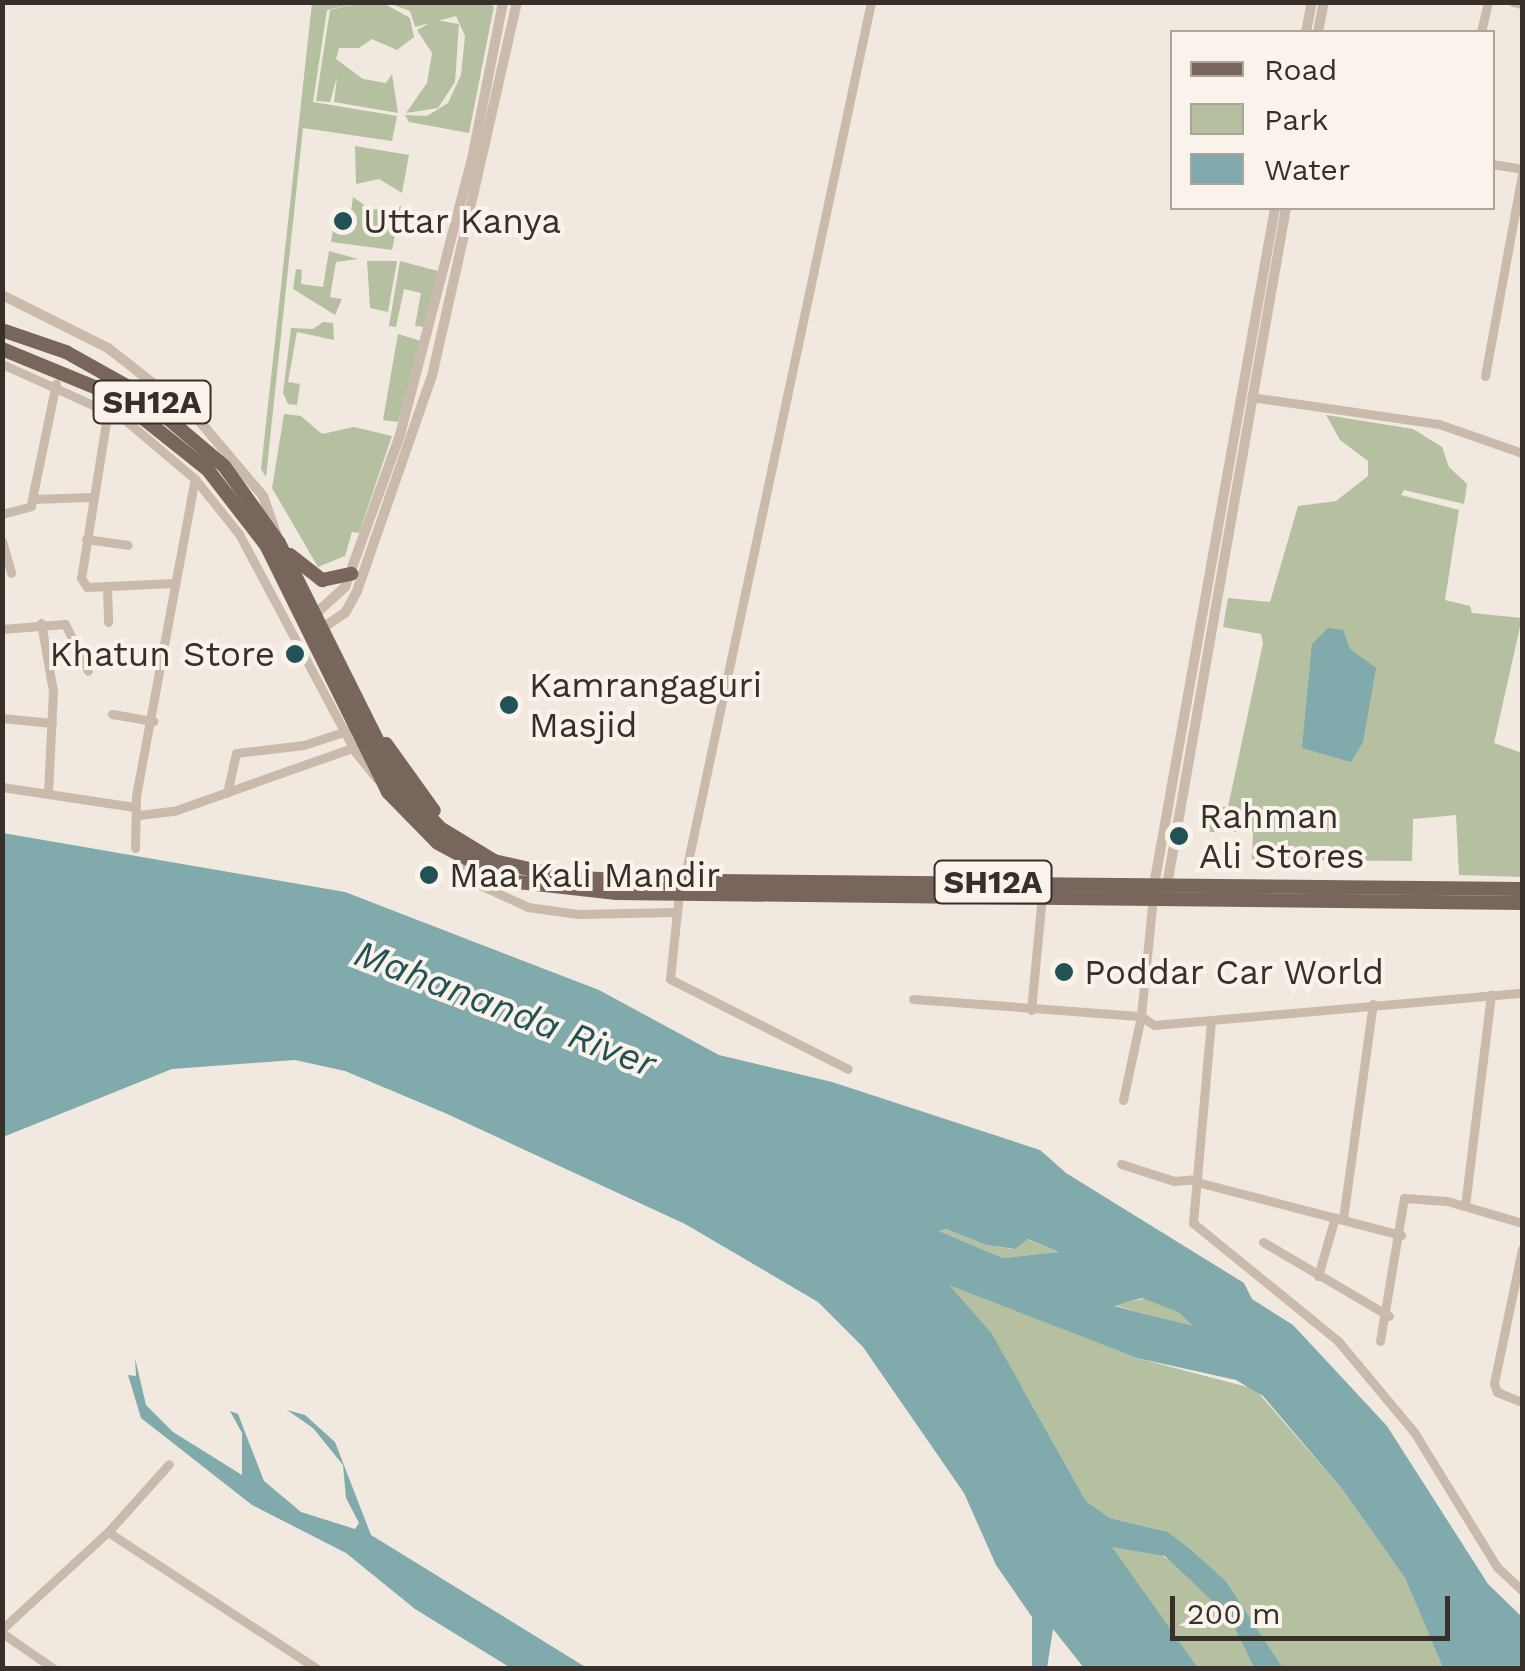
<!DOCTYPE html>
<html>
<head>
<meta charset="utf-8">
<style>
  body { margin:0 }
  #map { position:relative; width:1525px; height:1671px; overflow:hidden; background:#f1e9df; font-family:"Work Sans",sans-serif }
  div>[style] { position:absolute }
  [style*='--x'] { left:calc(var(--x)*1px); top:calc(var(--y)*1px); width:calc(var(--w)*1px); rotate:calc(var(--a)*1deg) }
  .green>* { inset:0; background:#b4c0a0 }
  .water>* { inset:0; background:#80aaac }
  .minor>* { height:9px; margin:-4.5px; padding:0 4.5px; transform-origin:4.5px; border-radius:4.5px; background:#c9baac }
  .tertiary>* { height:10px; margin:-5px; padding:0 5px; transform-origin:5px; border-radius:5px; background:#c9baac }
  .primary>* { height:14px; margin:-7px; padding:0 7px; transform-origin:7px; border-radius:7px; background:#78665d }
  .dots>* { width:28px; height:28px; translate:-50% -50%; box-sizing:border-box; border:5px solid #f9f3ec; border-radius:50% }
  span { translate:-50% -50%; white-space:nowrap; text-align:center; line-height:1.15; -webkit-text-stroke:8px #f9f3ec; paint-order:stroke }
  .shield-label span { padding:2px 8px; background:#f9f3ec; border:2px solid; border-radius:8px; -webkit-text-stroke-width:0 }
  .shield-label { font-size:32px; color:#372f2a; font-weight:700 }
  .poi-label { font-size:35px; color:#372f2a }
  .left { translate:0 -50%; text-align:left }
  .right { translate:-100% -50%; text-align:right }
  .water-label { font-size:38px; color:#225256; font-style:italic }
  .frame { position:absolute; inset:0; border:5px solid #372f2a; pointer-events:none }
  .legend { position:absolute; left:1170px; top:30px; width:325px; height:180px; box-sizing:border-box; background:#f9f3ec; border:2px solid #aba59e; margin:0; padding:12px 18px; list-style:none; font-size:30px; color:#372f2a }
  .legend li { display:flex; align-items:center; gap:20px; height:50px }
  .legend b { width:50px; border:2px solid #aba59e }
  .scale { position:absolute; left:1170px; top:1596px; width:280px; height:45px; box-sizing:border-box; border:5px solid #372f2a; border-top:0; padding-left:12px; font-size:30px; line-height:35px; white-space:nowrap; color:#372f2a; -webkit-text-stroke:8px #f9f3ec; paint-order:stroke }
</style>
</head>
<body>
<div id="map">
  <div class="green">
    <i style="clip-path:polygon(476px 2px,494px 6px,469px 133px,409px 122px,405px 115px,427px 116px,448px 103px,461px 75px,465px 36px,456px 16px,415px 27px,410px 11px,388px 3px)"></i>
    <i style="clip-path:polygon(312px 3px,360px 3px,327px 10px,313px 102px,397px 116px,392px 141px,303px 128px,266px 477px,261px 469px)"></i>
    <i style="clip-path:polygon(361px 3px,385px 4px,410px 18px,414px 37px,397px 50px,372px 39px,359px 48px,339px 48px,336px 59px,363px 79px,386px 83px,392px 74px,398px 113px,334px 102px,337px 77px,330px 102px,316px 101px,330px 10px)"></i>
    <i style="clip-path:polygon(435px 20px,459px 24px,455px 82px,438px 108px,406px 113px,427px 83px,432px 53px,417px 30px)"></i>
    <i style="clip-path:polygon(355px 146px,409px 155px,402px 193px,379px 179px,356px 184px)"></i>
    <i style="clip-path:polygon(353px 197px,371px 210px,401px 206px,392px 250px,331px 242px,334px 223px,350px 219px)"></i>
    <i style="clip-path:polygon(329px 251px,358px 259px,336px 262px,330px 297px,342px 299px,335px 315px,293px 289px,296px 269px,302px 270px,301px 284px,323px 287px)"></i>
    <i style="clip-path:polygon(367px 261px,397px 261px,388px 312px,370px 308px)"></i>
    <i style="clip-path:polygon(400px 261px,438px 271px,425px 327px,415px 326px,421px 293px,404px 289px,396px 327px,389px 326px)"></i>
    <i style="clip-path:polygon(323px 322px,333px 323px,334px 340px,297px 332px,288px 382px,300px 384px,297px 405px,288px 404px,283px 393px,291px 328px,313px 329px)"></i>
    <i style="clip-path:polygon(398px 334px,421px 341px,398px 422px,383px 420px)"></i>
    <i style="clip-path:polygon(284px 414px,301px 416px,322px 434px,354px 427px,392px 436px,359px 533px,352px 532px,345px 556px,318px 567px,272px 488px)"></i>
    <i style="clip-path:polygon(1326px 415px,1413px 429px,1442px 447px,1449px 467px,1467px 484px,1464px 504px,1404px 490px,1401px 495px,1459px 510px,1445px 600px,1470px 606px,1472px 613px,1522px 618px,1494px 743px,1522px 753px,1522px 877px,1459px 875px,1456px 815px,1413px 819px,1412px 861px,1252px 860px,1253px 832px,1209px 832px,1204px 824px,1205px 806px,1228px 807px,1263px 643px,1261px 634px,1223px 627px,1228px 598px,1270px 602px,1298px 506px,1336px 501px,1368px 476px,1368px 461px,1340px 440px)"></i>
    <i style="clip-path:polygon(946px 1229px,986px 1245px,1012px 1249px,1027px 1239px,1059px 1252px,1003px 1258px,939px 1231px)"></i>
    <i style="clip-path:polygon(948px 1284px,1137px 1358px,1255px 1389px,1342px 1489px,1405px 1578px,1443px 1668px,1283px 1668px,1226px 1581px,1188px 1547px,1168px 1532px,1110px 1518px,1086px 1501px,1023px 1389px)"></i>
    <i style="clip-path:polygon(1148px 1298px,1178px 1312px,1194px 1327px,1113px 1305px)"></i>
    <i style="clip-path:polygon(1110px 1547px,1154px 1550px,1183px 1569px,1230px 1618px,1254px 1668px,1198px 1668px)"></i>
  </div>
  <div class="water">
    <i style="clip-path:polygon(1328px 628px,1343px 630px,1350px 649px,1376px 668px,1363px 742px,1351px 762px,1302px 748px,1312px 644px)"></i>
    <i style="clip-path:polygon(evenodd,3px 833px,345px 892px,599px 990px,719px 1055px,832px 1082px,1040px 1150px,1066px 1173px,1244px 1283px,1252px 1299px,1293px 1325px,1348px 1384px,1387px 1426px,1488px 1584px,1522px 1617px,1522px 1668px,1443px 1668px,1405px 1578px,1342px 1489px,1263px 1396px,1236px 1380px,1137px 1358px,949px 1285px,992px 1334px,1086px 1501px,1110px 1518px,1168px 1532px,1188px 1547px,1226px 1581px,1283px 1668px,1254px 1668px,1230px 1618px,1165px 1556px,1112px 1547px,1198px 1668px,1084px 1668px,1053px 1629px,1047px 1668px,1032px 1668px,1032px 1617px,996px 1565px,964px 1493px,863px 1347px,818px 1302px,685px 1224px,445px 1113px,345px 1071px,295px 1060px,172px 1069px,3px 1137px,3px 833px,946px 1229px,986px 1245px,1015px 1249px,1028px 1239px,1059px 1252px,1003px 1258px,939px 1231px,946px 1229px,3px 833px,1142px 1298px,1178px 1312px,1193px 1326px,1114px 1306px,1142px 1298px)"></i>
    <i style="clip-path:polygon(135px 1358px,146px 1405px,173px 1432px,242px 1475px,242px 1433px,230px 1411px,238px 1414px,264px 1481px,301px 1512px,355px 1529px,359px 1523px,346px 1498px,343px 1465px,313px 1428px,287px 1410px,305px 1415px,335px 1442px,371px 1535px,587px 1668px,511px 1668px,415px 1609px,346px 1553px,252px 1505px,141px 1418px,128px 1375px,136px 1376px)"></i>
  </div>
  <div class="minor">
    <i style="--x:1513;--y:2;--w:9;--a:13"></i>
    <i style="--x:1481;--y:32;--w:31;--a:-77"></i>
    <i style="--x:1492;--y:164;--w:30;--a:9"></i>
    <i style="--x:2;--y:364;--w:134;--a:24.3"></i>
    <i style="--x:124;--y:419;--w:93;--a:40.2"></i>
    <i style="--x:195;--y:479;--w:70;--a:51.3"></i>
    <i style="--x:239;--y:534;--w:248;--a:61.9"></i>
    <i style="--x:356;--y:753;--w:33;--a:51"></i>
    <i style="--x:1485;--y:376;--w:205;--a:-79.6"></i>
    <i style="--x:1251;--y:397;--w:190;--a:8.2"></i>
    <i style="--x:1439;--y:424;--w:88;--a:19.3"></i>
    <i style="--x:108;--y:410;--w:170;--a:99.1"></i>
    <i style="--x:81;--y:578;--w:11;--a:56"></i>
    <i style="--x:87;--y:587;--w:86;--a:-2.7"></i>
    <i style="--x:32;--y:499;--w:118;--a:-78.3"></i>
    <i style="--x:2;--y:514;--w:30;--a:-15"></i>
    <i style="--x:31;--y:506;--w:7;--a:-82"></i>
    <i style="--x:32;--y:499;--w:59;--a:-1.9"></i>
    <i style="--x:86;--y:539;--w:42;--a:8.1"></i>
    <i style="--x:2;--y:541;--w:33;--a:74"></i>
    <i style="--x:107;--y:588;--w:34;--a:88"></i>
    <i style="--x:41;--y:623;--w:69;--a:80"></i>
    <i style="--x:53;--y:691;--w:101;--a:92.8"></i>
    <i style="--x:2;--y:629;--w:63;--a:-4.5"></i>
    <i style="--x:65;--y:624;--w:52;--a:63.9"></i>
    <i style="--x:112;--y:714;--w:42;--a:9.7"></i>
    <i style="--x:2;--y:718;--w:50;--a:5.7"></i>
    <i style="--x:2;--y:787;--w:134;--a:8.6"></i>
    <i style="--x:227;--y:793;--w:41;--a:-77.3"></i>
    <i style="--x:236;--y:753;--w:68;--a:-6.7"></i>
    <i style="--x:304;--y:745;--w:47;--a:-18.4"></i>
    <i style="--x:139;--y:815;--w:35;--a:-7"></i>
    <i style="--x:174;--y:811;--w:192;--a:-19.5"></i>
    <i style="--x:135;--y:848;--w:52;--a:-88.9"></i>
    <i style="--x:136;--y:796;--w:322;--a:-79.5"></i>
    <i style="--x:468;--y:862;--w:13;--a:122"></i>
    <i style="--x:461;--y:873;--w:13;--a:39"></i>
    <i style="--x:471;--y:881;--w:63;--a:24.5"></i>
    <i style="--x:528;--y:907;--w:50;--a:8"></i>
    <i style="--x:578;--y:914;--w:98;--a:-1.2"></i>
    <i style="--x:684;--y:880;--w:898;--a:-77.98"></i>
    <i style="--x:679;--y:893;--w:86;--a:96"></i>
    <i style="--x:670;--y:979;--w:199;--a:26.8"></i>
    <i style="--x:1153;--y:897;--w:120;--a:95.8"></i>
    <i style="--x:1141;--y:1016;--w:16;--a:35"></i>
    <i style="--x:1154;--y:1025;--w:369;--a:-5"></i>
    <i style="--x:913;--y:999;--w:229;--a:4.3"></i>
    <i style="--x:1141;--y:1016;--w:86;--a:102.1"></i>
    <i style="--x:1031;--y:1010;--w:115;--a:-84.5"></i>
    <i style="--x:1211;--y:1021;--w:203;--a:95.1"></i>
    <i style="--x:1193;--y:1223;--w:187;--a:39.1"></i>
    <i style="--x:1338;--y:1341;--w:119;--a:50.1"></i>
    <i style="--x:1414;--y:1432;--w:158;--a:58.4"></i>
    <i style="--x:1497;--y:1567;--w:34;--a:43"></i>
    <i style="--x:1121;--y:1164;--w:56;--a:17.8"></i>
    <i style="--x:1174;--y:1181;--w:21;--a:-5"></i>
    <i style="--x:1197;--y:1182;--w:211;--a:14.6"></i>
    <i style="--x:1465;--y:1206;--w:213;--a:-83"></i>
    <i style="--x:1343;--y:1219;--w:217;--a:-82.1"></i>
    <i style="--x:1263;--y:1242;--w:146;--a:30.4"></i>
    <i style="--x:1522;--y:1249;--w:137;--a:101.8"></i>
    <i style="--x:1494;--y:1383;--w:9;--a:72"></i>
    <i style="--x:1497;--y:1392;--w:27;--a:22"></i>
    <i style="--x:1318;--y:1276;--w:61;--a:-73.9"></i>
    <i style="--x:1380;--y:1341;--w:145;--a:-80.5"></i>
    <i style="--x:1404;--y:1198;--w:43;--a:4"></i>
    <i style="--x:1447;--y:1201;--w:78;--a:16.3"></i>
    <i style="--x:108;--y:1532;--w:91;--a:-48.1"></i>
    <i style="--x:2;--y:1629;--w:144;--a:-42.5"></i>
    <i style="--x:108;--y:1532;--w:249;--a:33.2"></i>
    <i style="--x:2;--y:1633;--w:62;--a:34.5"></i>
  </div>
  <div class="tertiary">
    <i style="--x:1306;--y:32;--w:31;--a:-79"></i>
    <i style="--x:1318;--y:32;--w:31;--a:-79"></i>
    <i style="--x:2;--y:295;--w:119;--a:26.6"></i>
    <i style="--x:108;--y:348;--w:112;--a:38.1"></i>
    <i style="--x:196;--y:417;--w:104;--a:49.7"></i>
    <i style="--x:263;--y:496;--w:49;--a:70.8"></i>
    <i style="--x:311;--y:618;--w:46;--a:-42.4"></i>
    <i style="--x:345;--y:587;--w:162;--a:-70.1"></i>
    <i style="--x:400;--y:435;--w:285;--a:-75.4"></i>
    <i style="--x:472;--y:159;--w:160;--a:-78.8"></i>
    <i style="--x:318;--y:631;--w:32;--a:-34"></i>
    <i style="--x:345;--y:613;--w:25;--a:-61"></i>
    <i style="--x:357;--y:591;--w:228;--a:-70.8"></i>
    <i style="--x:432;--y:376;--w:384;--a:-77.2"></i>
    <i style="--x:1153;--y:891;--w:694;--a:-79.87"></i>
    <i style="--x:1166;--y:891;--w:693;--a:-80.04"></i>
  </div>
  <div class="primary">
    <i style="--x:2;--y:330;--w:68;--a:19"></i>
    <i style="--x:66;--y:352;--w:78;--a:29.2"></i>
    <i style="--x:134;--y:390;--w:118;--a:40.2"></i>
    <i style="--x:224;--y:466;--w:95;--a:54.5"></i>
    <i style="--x:279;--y:543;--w:269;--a:63.5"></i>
    <i style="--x:399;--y:784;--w:60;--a:47"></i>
    <i style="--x:440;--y:828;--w:63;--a:31.4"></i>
    <i style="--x:494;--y:861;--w:72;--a:12.9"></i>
    <i style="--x:564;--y:877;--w:53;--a:3.2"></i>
    <i style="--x:617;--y:880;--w:905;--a:0.57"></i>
    <i style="--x:2;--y:349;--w:121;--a:22.3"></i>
    <i style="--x:114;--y:395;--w:120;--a:38.6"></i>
    <i style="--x:208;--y:470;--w:95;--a:52.3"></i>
    <i style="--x:266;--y:545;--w:275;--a:63.7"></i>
    <i style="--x:388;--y:792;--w:71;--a:45.6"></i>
    <i style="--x:438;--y:843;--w:81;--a:28.2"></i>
    <i style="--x:509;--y:881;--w:108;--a:6.4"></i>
    <i style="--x:616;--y:893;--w:906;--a:0.63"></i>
    <i style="--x:290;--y:555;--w:41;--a:38"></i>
    <i style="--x:322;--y:580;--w:30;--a:-12"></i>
    <i style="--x:386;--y:744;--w:82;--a:54.4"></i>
  </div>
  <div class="dots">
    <i style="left:343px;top:221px;background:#225256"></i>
    <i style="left:295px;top:654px;background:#225256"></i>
    <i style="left:509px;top:705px;background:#225256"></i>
    <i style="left:1179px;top:836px;background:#225256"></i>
    <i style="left:429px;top:875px;background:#225256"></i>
    <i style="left:1064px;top:972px;background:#225256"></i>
  </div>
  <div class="shield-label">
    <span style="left:152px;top:402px">SH12A</span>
    <span style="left:993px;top:882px">SH12A</span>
  </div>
  <div class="poi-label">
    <span class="left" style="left:363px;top:221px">Uttar Kanya</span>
    <span class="right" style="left:275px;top:654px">Khatun Store</span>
    <span class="left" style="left:529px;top:705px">Kamrangaguri<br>Masjid</span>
    <span class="left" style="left:1199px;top:836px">Rahman<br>Ali Stores</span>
    <span class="left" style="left:449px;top:875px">Maa Kali Mandir</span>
    <span class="left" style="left:1084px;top:972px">Poddar Car World</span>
  </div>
  <div class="water-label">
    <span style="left:505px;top:1009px;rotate:21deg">Mahananda River</span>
  </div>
  <div class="frame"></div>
  <ul class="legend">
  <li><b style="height:12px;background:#78665d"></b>Road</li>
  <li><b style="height:28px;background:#b4c0a0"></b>Park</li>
  <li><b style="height:28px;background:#80aaac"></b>Water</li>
  </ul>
  <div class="scale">200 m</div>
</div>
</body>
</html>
